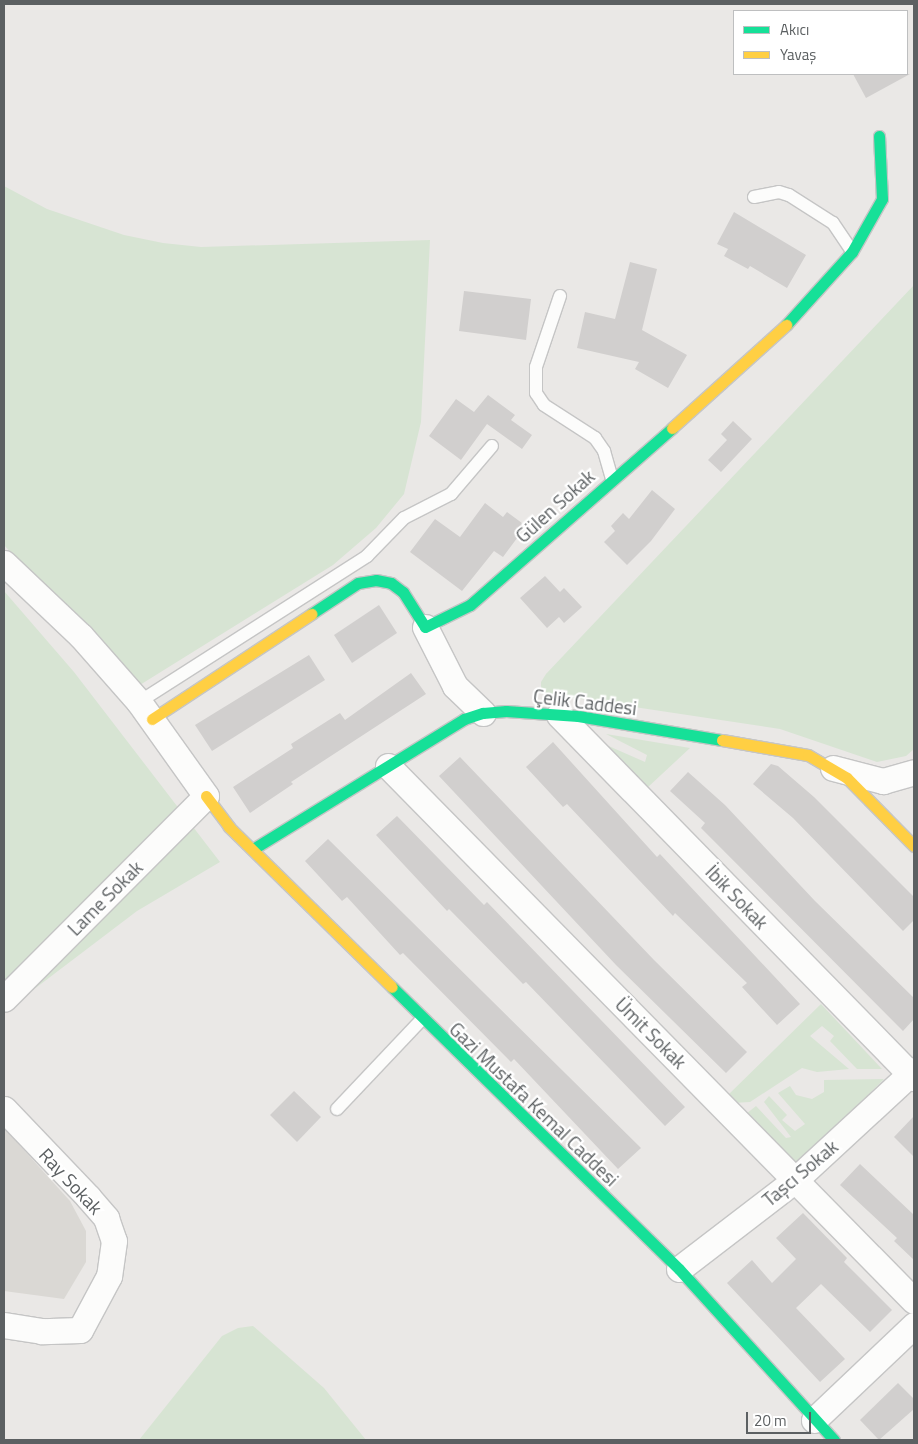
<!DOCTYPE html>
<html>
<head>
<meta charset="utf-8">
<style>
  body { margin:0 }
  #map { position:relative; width:918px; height:1444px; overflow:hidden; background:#eae8e6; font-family:"Titillium Web",sans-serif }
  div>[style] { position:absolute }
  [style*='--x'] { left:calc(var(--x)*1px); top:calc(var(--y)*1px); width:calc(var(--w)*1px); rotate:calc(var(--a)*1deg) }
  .education>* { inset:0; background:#dad8d4 }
  .green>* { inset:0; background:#d7e4d3 }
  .building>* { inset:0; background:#d1cfce }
  .roads { filter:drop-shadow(1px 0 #c5c5c5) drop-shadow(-1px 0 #c5c5c5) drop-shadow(0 1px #c5c5c5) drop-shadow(0 -1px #c5c5c5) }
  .lane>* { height:12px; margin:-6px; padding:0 6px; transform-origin:6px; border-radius:6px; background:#fcfcfb }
  .street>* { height:25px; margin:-12.5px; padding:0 12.5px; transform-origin:12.5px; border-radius:12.5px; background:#fcfcfb }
  .fast>* { height:11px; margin:-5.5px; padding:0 5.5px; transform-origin:5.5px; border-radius:5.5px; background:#16e098 }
  .slow>* { height:11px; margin:-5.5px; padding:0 5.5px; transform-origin:5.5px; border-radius:5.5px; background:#ffcf43 }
  span { translate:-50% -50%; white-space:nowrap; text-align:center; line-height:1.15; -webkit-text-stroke:4.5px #fff; paint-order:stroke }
  .street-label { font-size:19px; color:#5c6062 }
  .frame { position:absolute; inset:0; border:5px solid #5c6062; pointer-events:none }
  .legend { position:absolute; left:733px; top:10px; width:175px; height:65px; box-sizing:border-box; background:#fff; border:1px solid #bebfc0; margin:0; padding:6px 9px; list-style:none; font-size:15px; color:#5c6062 }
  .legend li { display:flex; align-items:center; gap:10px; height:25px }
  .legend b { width:25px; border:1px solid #bebfc0 }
  .scale { position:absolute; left:746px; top:1412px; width:65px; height:22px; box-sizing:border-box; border:2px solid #5c6062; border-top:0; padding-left:6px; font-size:15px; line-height:18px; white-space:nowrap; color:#5c6062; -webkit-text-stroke:4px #fff; paint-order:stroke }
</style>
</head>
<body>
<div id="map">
  <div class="education">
    <i style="clip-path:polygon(4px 1128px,70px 1201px,86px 1231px,86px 1262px,64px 1299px,4px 1291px)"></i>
  </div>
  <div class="green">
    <i style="clip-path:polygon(4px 186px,47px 209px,124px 235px,163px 243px,201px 247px,430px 240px,421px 422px,404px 494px,376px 528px,333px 565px,135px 688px,4px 545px)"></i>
    <i style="clip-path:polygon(914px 285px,914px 749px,906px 756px,877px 762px,780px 729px,541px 693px,541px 682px,546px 674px)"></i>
    <i style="clip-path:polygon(4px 591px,74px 672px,220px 862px,137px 911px,4px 1012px)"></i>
    <i style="clip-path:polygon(606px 734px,690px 748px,647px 788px,604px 744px,645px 762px,647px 755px)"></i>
    <i style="clip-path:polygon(821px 1004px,882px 1069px,857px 1069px,830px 1041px,834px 1036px,822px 1026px,810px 1036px,849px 1069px,817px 1072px,802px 1068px,750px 1102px,733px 1103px,727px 1096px)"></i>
    <i style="clip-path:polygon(884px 1079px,804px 1160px,796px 1161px,789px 1158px,746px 1114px,756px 1106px,786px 1138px,791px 1137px,764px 1102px,769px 1096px,787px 1115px,782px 1120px,795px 1131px,805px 1124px,778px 1093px,790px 1086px,796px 1095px,812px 1099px,824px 1092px,824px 1080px)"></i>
    <i style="clip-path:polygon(253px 1326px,324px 1388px,366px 1440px,139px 1440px,222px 1336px,238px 1328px)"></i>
  </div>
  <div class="building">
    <i style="clip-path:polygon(853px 74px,910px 74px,866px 98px)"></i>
    <i style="clip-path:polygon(734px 212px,806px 255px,787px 288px,750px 266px,748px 269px,724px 256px,728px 249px,717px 244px)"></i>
    <i style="clip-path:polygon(630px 262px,657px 269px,642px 330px,687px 355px,668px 388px,635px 369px,639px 362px,577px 348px,585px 312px,615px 319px)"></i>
    <i style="clip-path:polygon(464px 291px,531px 299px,526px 340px,459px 331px)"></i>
    <i style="clip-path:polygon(488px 395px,515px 415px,511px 420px,532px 435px,522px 449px,487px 424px,461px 460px,429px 436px,456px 399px,474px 412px)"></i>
    <i style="clip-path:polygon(733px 421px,752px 439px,721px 472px,708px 460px,727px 440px,721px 434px)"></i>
    <i style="clip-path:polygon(652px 490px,675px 509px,651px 541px,627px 565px,604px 542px,615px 531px,611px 526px,623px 513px,629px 519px)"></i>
    <i style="clip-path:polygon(485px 503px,503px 517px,507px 512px,526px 526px,503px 557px,494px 551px,462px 591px,410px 552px,435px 519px,460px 537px)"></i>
    <i style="clip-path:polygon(545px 576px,560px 592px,564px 588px,582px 607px,564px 623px,559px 617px,547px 628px,520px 598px)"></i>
    <i style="clip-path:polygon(379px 605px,397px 633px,352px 663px,334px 635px)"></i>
    <i style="clip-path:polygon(309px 655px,325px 680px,212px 751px,195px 725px)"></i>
    <i style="clip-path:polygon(411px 673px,426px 694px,291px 782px,293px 784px,250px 813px,233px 787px,293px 748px,291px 744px,340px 713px,345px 720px)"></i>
    <i style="clip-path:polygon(553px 742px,657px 857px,660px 854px,800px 1004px,777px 1025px,742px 987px,747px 983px,675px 913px,673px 916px,567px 804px,563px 807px,526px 767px)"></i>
    <i style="clip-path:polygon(460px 757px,654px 960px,747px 1052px,726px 1073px,616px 965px,439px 776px)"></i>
    <i style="clip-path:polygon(771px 764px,778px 766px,814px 797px,914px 897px,914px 920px,903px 931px,793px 818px,753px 784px)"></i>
    <i style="clip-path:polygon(688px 772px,725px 805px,815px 901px,914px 998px,914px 1019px,903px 1031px,701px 828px,705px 823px,670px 791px)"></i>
    <i style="clip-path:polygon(397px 816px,484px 905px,487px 902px,685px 1107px,665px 1126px,526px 982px,523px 984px,449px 909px,447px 911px,376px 835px)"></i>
    <i style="clip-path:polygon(328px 839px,641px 1148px,618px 1169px,514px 1059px,511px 1062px,403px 953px,400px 955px,347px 897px,342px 901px,305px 861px)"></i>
    <i style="clip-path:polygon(294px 1091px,321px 1117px,297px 1142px,270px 1115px)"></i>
    <i style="clip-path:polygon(914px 1116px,914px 1157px,894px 1137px)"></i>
    <i style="clip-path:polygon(860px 1164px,914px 1215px,914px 1260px,894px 1241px,897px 1238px,840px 1185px)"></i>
    <i style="clip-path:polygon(803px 1213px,847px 1258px,844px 1262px,892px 1310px,870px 1332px,821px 1284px,796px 1308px,845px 1359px,820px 1382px,727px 1283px,752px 1260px,772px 1283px,796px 1259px,776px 1238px)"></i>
    <i style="clip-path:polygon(898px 1383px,914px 1399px,914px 1409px,879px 1440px,860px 1420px)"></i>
  </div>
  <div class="roads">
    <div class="lane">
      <i style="--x:754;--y:197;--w:25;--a:-11"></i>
      <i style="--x:779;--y:192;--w:10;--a:17"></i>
      <i style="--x:789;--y:195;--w:52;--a:32.5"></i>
      <i style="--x:833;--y:223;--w:34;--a:56"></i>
      <i style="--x:560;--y:296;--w:75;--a:108.7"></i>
      <i style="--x:536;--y:367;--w:26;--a:90"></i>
      <i style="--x:536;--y:393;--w:14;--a:56"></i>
      <i style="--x:544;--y:405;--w:61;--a:32.9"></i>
      <i style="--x:595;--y:438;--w:16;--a:55"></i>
      <i style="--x:604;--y:451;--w:29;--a:74"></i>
      <i style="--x:139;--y:702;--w:271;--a:-32.6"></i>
      <i style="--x:367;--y:556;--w:53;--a:-45.8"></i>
      <i style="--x:404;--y:518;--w:53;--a:-27.1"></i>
      <i style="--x:451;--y:494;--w:63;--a:-49.5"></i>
      <i style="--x:337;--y:1109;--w:124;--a:-46.6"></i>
    </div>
    <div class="street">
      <i style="--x:4;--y:563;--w:106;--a:43.5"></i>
      <i style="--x:81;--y:636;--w:88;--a:48.7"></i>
      <i style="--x:139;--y:702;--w:115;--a:54.5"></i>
      <i style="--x:206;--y:796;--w:286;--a:134.9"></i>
      <i style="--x:425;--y:627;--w:66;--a:63"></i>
      <i style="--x:455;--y:686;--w:39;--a:44"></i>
      <i style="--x:559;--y:715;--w:508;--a:45.64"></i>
      <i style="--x:388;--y:766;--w:750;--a:45.49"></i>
      <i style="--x:833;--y:768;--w:52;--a:14.6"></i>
      <i style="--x:883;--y:781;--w:32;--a:-16"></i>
      <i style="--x:4;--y:1109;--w:122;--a:46.3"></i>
      <i style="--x:88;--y:1197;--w:28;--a:49"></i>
      <i style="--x:106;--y:1218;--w:24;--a:71"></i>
      <i style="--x:114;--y:1241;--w:35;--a:98"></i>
      <i style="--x:109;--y:1276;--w:61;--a:118.2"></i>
      <i style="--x:80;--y:1330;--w:38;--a:178"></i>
      <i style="--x:42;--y:1331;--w:38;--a:-171"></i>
      <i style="--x:679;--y:1269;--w:146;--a:-37.5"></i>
      <i style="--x:795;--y:1180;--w:162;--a:-42.7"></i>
      <i style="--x:814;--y:1420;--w:138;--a:-43.5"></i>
    </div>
    <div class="fast">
      <i style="--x:786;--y:325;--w:98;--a:-47.9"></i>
      <i style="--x:852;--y:252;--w:61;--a:-60.5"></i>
      <i style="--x:882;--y:199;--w:63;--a:-92.7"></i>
      <i style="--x:311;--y:614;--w:56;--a:-33.4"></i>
      <i style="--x:358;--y:583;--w:18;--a:-9"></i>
      <i style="--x:376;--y:580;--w:15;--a:11"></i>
      <i style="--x:391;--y:583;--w:15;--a:37"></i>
      <i style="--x:403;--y:592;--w:41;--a:57.8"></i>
      <i style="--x:425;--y:627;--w:50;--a:-26.1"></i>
      <i style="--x:470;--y:605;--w:269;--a:-41.2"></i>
      <i style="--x:253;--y:849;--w:248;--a:-31.6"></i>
      <i style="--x:464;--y:719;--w:20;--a:-18"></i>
      <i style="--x:483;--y:713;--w:23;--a:-5"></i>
      <i style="--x:506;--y:711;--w:72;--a:4"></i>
      <i style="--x:578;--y:716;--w:146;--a:9.5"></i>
      <i style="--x:392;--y:987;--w:402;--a:44.5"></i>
      <i style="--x:679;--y:1269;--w:231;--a:47.8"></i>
    </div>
    <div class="slow">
      <i style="--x:672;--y:428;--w:154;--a:-42.1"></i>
      <i style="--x:152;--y:719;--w:191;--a:-33.4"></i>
      <i style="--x:722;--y:740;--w:87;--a:9.9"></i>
      <i style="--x:808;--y:755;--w:45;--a:30.5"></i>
      <i style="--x:847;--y:778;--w:95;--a:45.4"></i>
      <i style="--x:206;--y:796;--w:39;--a:53"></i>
      <i style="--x:229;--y:827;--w:228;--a:44.5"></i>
    </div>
  </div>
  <div class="street-label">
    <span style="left:555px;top:506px;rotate:-42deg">Gülen Sokak</span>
    <span style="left:585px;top:702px;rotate:7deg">Çelik Caddesi</span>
    <span style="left:737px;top:897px;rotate:46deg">İbik Sokak</span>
    <span style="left:105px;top:898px;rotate:-45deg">Lame Sokak</span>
    <span style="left:651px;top:1033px;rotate:45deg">Ümit Sokak</span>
    <span style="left:534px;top:1104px;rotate:44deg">Gazi Mustafa Kemal Caddesi</span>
    <span style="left:800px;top:1173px;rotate:-40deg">Taşcı Sokak</span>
    <span style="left:71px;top:1181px;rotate:47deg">Ray Sokak</span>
  </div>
  <div class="frame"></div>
  <ul class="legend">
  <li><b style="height:6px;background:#16e098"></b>Akıcı</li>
  <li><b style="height:6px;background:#ffcf43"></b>Yavaş</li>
  </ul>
  <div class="scale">20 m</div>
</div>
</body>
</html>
